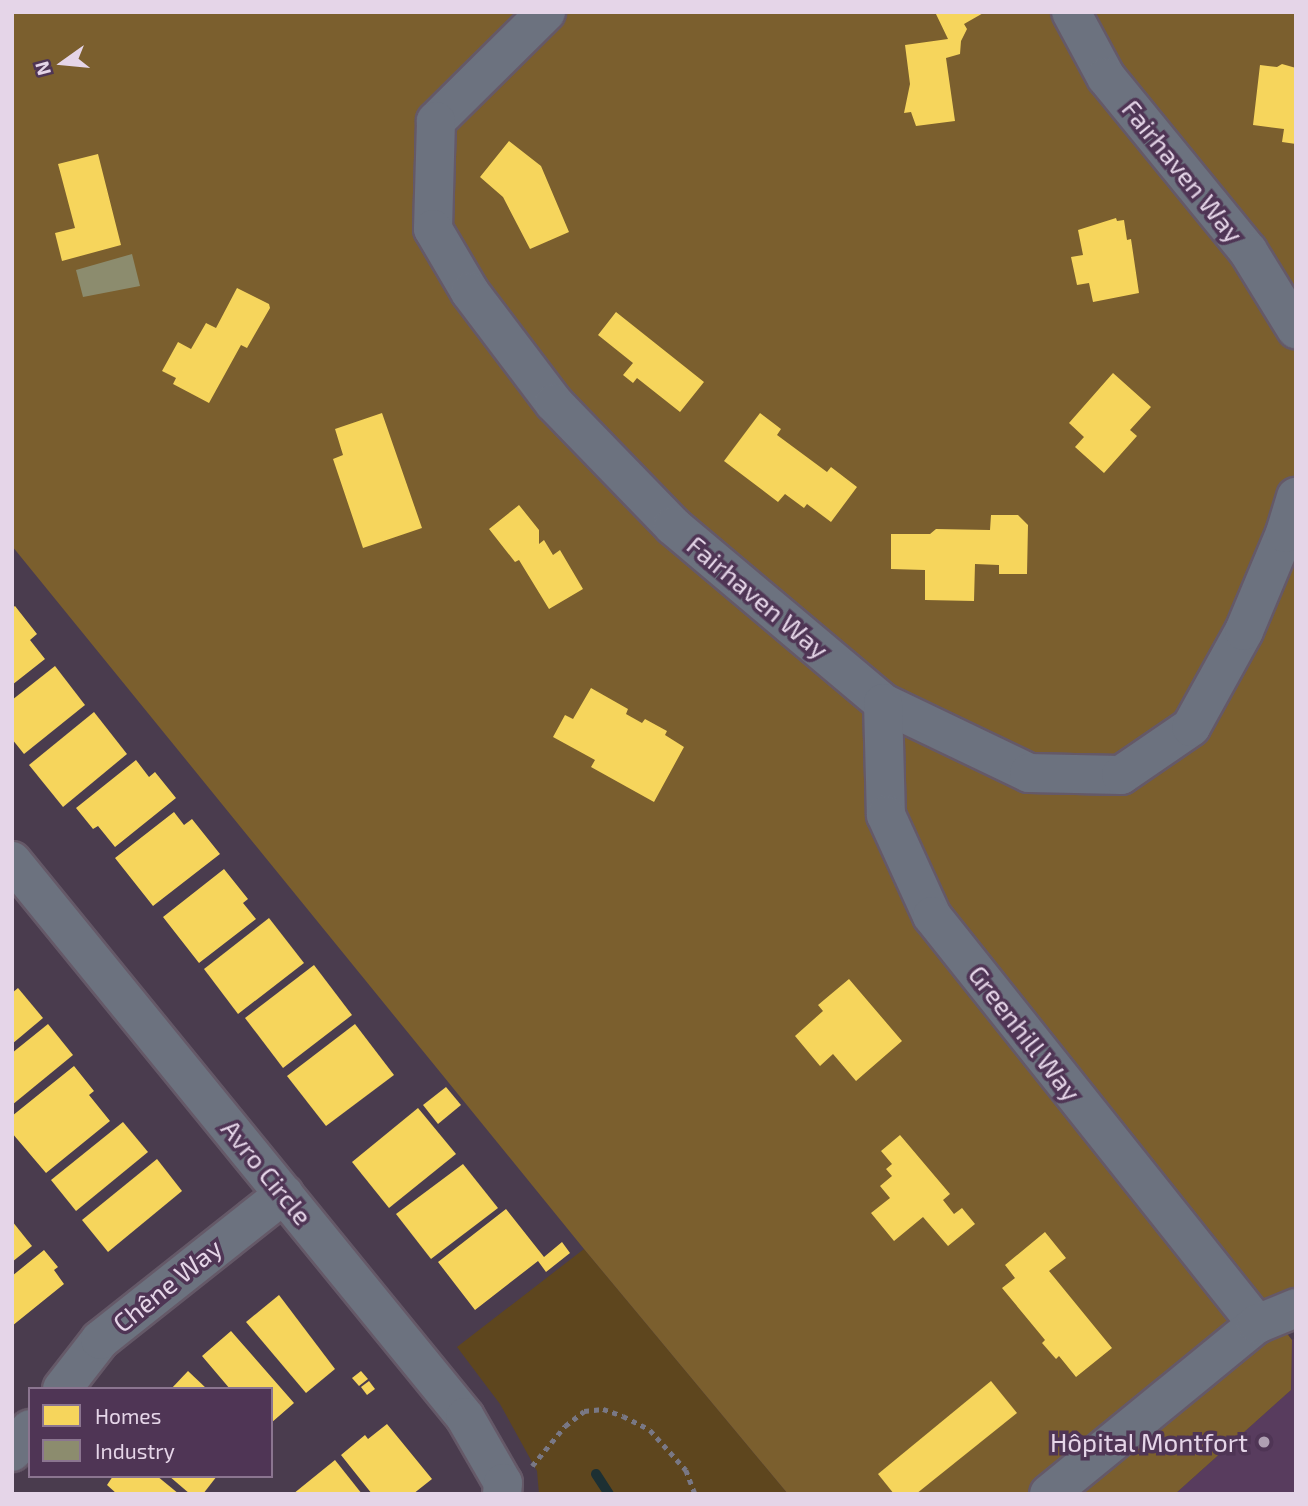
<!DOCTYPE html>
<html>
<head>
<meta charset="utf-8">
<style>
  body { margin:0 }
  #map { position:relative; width:1308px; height:1506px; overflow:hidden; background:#4a3c4e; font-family:"Exo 2",sans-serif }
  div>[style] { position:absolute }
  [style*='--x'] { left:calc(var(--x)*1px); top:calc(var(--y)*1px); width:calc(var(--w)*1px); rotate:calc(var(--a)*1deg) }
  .built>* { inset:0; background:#583c5e }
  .green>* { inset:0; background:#5e461e }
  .forest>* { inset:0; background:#7b5f2e }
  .homes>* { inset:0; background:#f6d55c }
  .industry>* { inset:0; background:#8c8c6e }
  .stream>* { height:10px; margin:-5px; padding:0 5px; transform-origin:5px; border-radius:5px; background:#1d3033 }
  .path>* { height:4.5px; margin-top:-2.25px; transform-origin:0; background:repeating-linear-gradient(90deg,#797885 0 5px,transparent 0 10px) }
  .roads { filter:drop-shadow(2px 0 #655968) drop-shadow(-2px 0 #655968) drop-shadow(0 2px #655968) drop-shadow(0 -2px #655968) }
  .minor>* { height:38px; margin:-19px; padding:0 19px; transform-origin:19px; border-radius:19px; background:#6c727f }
  .dots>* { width:19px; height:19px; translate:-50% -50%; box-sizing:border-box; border:4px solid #4f3555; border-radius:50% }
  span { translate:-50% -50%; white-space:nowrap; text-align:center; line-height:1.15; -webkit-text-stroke:7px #4f3555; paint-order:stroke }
  .street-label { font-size:26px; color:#e5d5e8 }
  .poi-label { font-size:26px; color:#e5d5e8 }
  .right { translate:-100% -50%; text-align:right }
  .frame { position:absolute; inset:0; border:14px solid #e5d5e8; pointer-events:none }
  .legend { position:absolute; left:28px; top:1387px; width:245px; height:91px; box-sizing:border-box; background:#4f3555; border:2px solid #8b7590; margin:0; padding:9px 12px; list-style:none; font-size:21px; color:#e5d5e8 }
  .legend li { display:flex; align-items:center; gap:14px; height:35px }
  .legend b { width:35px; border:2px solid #8b7590 }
  .north { position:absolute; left:28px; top:28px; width:70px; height:70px; -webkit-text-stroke:5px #4f3555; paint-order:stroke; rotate:255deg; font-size:19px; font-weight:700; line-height:28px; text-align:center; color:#e5d5e8 }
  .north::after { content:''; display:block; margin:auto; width:24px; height:32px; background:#e5d5e8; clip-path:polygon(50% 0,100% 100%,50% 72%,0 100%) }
</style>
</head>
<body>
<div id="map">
  <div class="built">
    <i style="clip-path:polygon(1296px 1338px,1296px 1494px,1175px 1494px,1291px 1390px,1292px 1340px)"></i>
  </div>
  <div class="green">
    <i style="clip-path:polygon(584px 1249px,788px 1494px,539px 1494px,537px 1471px,500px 1404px,457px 1347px)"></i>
  </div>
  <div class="forest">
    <i style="clip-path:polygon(12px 12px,1296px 12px,1296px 1294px,1266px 1306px,1292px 1340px,1291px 1390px,1175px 1494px,788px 1494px,584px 1249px,12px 546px)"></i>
  </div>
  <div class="homes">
    <i style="clip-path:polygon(935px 12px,985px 12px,964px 24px,967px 29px,961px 41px,960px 54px,946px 58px,955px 121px,916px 126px,911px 112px,904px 113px,910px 84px,905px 45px,948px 39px)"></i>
    <i style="clip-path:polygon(1282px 64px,1296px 68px,1296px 144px,1282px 142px,1284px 129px,1253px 125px,1260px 65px,1277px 67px)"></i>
    <i style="clip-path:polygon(509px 141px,541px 166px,569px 232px,530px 249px,503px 197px,480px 177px)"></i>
    <i style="clip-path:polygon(98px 154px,121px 245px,62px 261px,55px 233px,75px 228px,58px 164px)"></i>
    <i style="clip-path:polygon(1116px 218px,1117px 221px,1124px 220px,1127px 240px,1131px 239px,1139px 293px,1093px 302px,1089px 283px,1077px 285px,1071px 257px,1083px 255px,1078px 230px)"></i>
    <i style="clip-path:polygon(237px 288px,269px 304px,270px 308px,247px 348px,241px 345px,209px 403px,173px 384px,176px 378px,162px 371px,178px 342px,191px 349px,206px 323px,216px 328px)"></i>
    <i style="clip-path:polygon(616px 312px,704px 382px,680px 412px,637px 378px,633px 383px,623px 375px,633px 363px,598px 335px)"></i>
    <i style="clip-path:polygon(1113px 373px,1151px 407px,1130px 430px,1137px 436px,1104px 473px,1075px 447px,1084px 437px,1069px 423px)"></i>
    <i style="clip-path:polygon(382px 413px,422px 528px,363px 548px,333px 459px,343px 455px,335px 429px)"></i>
    <i style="clip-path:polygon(760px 413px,781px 429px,777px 435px,827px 472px,831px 467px,857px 487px,831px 522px,807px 504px,804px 508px,785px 494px,778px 502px,724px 461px)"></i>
    <i style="clip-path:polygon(519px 505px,539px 530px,539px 544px,544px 540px,553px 555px,560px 550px,583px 589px,549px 609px,519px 560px,515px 562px,489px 529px)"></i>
    <i style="clip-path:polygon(991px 515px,1018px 515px,1028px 525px,1027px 574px,999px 574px,999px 565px,975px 564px,974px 601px,925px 600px,925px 570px,891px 569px,891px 534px,930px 534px,936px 529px,990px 530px)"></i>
    <i style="clip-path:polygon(15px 606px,37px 634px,30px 640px,45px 659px,12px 685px,12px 608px)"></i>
    <i style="clip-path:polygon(55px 666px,85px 705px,24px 754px,12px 739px,12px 700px)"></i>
    <i style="clip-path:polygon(591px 688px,628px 709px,626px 714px,642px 723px,645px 719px,667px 731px,665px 735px,684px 747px,654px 802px,591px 767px,595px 760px,553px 737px,565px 715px,573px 719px)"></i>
    <i style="clip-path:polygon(94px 712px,127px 754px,63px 807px,29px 765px)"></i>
    <i style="clip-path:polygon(136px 760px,149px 777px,155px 772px,176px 798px,115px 847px,98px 826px,93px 829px,76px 808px)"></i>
    <i style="clip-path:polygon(174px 812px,184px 825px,192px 819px,220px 854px,153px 906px,115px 858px)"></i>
    <i style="clip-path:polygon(224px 869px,248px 899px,243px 903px,256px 919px,199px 963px,163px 917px)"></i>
    <i style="clip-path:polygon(269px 918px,304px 963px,238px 1014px,204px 969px)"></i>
    <i style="clip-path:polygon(314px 965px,352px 1015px,283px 1068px,245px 1018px)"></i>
    <i style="clip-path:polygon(849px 979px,902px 1041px,856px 1081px,833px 1054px,820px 1066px,795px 1036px,823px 1011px,818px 1005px)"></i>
    <i style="clip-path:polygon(18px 988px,43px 1018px,12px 1044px,12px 993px)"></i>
    <i style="clip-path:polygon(48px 1024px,73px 1055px,12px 1105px,12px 1053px)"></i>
    <i style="clip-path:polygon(355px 1024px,394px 1075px,326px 1126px,287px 1076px)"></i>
    <i style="clip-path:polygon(74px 1066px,94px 1091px,89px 1095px,110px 1121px,46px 1173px,12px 1133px,12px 1116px)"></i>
    <i style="clip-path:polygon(446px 1087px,461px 1105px,438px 1124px,423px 1105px)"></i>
    <i style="clip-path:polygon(418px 1108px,456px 1154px,389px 1208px,352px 1162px)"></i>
    <i style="clip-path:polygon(123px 1122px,148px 1152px,76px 1211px,51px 1180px)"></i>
    <i style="clip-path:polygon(900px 1135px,950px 1194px,943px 1200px,954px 1214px,962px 1208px,975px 1224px,948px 1246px,923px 1217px,894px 1241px,871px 1213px,890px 1198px,880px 1186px,892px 1176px,886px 1169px,892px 1164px,881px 1151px)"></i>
    <i style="clip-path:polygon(157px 1159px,182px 1191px,108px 1252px,82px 1220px)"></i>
    <i style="clip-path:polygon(463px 1164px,498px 1208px,431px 1259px,396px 1214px)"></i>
    <i style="clip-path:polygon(506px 1209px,544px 1257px,562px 1242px,570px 1253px,546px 1272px,538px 1261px,475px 1310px,438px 1262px)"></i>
    <i style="clip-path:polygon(12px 1221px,32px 1246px,12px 1262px)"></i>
    <i style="clip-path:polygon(1045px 1232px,1066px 1258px,1049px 1271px,1112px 1348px,1076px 1377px,1059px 1356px,1056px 1359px,1042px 1343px,1045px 1340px,1002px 1288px,1015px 1278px,1005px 1265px)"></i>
    <i style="clip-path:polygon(44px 1250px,58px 1267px,54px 1270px,64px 1284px,12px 1326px,12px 1276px)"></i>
    <i style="clip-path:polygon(279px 1295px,335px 1369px,306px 1393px,246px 1322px)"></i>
    <i style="clip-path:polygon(231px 1331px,294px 1403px,271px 1423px,271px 1389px,230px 1389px,202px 1356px)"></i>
    <i style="clip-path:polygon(188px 1371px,207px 1389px,171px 1389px)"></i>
    <i style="clip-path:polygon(361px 1371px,368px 1379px,359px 1386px,352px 1378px)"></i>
    <i style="clip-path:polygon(369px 1381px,375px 1389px,367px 1395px,361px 1387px)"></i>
    <i style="clip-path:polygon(991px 1381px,1017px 1413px,916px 1494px,894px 1494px,878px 1474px)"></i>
    <i style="clip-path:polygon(387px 1424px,432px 1479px,413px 1494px,372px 1494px,341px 1455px,365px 1435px,368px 1439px)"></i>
    <i style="clip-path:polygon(335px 1460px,362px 1494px,293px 1494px)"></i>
    <i style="clip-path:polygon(113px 1476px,157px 1476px,179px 1494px,117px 1494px,107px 1485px)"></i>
    <i style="clip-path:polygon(169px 1476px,217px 1476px,203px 1494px,190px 1494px)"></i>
  </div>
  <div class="industry">
    <i style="clip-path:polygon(132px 254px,140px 286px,83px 297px,76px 270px)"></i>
  </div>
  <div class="stream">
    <i style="--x:596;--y:1474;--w:24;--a:57"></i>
  </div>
  <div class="path">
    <i style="--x:532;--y:1466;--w:52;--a:-50.5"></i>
    <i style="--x:565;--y:1426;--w:24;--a:-38"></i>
    <i style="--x:584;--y:1411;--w:19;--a:-6"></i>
    <i style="--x:603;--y:1409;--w:21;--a:19"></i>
    <i style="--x:623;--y:1416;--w:30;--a:27"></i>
    <i style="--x:650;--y:1430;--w:54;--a:48"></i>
    <i style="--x:686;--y:1470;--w:26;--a:69"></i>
  </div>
  <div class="roads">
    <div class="minor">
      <i style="--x:546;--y:12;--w:155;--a:135.3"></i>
      <i style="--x:436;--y:121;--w:108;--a:91.6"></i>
      <i style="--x:433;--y:229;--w:73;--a:59.6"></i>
      <i style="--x:470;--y:292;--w:139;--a:52.9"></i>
      <i style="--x:554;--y:403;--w:171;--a:45.9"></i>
      <i style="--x:673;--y:526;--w:275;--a:40.1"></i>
      <i style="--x:883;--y:703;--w:162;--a:25.6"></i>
      <i style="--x:1029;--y:773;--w:92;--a:1.2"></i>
      <i style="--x:1121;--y:775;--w:85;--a:-34.4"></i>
      <i style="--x:1191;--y:727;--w:110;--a:-61.1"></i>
      <i style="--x:1244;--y:631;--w:106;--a:-67.3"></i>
      <i style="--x:1285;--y:533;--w:38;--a:-73"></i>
      <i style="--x:1071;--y:12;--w:74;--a:61.7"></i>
      <i style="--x:1106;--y:77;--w:225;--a:50.8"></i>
      <i style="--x:1248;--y:251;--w:92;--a:58.4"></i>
      <i style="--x:883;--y:703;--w:112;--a:88.5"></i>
      <i style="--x:886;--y:815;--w:111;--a:65.5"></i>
      <i style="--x:932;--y:916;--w:522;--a:51.46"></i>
      <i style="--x:12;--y:861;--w:717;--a:50.83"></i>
      <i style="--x:465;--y:1417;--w:76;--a:60.1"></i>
      <i style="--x:503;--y:1483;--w:11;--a:95"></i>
      <i style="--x:62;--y:1389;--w:62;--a:-52.2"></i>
      <i style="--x:100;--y:1340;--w:235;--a:-38.4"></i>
      <i style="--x:12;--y:1452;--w:29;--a:-52"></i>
      <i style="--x:1049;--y:1494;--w:269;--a:-39.3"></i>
      <i style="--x:1257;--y:1324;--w:42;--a:-22.3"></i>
    </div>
  </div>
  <div class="dots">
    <i style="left:1264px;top:1442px;background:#af9fb2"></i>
  </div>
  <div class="street-label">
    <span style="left:1183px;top:171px;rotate:51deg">Fairhaven Way</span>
    <span style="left:758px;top:597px;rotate:40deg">Fairhaven Way</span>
    <span style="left:1025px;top:1033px;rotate:52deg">Greenhill Way</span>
    <span style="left:267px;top:1172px;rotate:51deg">Avro Circle</span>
    <span style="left:167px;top:1285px;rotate:-39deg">Chêne Way</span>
  </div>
  <div class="poi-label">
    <span class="right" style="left:1248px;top:1442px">Hôpital Montfort</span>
  </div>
  <div class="frame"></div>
  <ul class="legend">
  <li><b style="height:19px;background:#f6d55c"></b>Homes</li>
  <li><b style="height:19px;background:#8c8c6e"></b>Industry</li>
  </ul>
  <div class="north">N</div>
</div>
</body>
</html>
